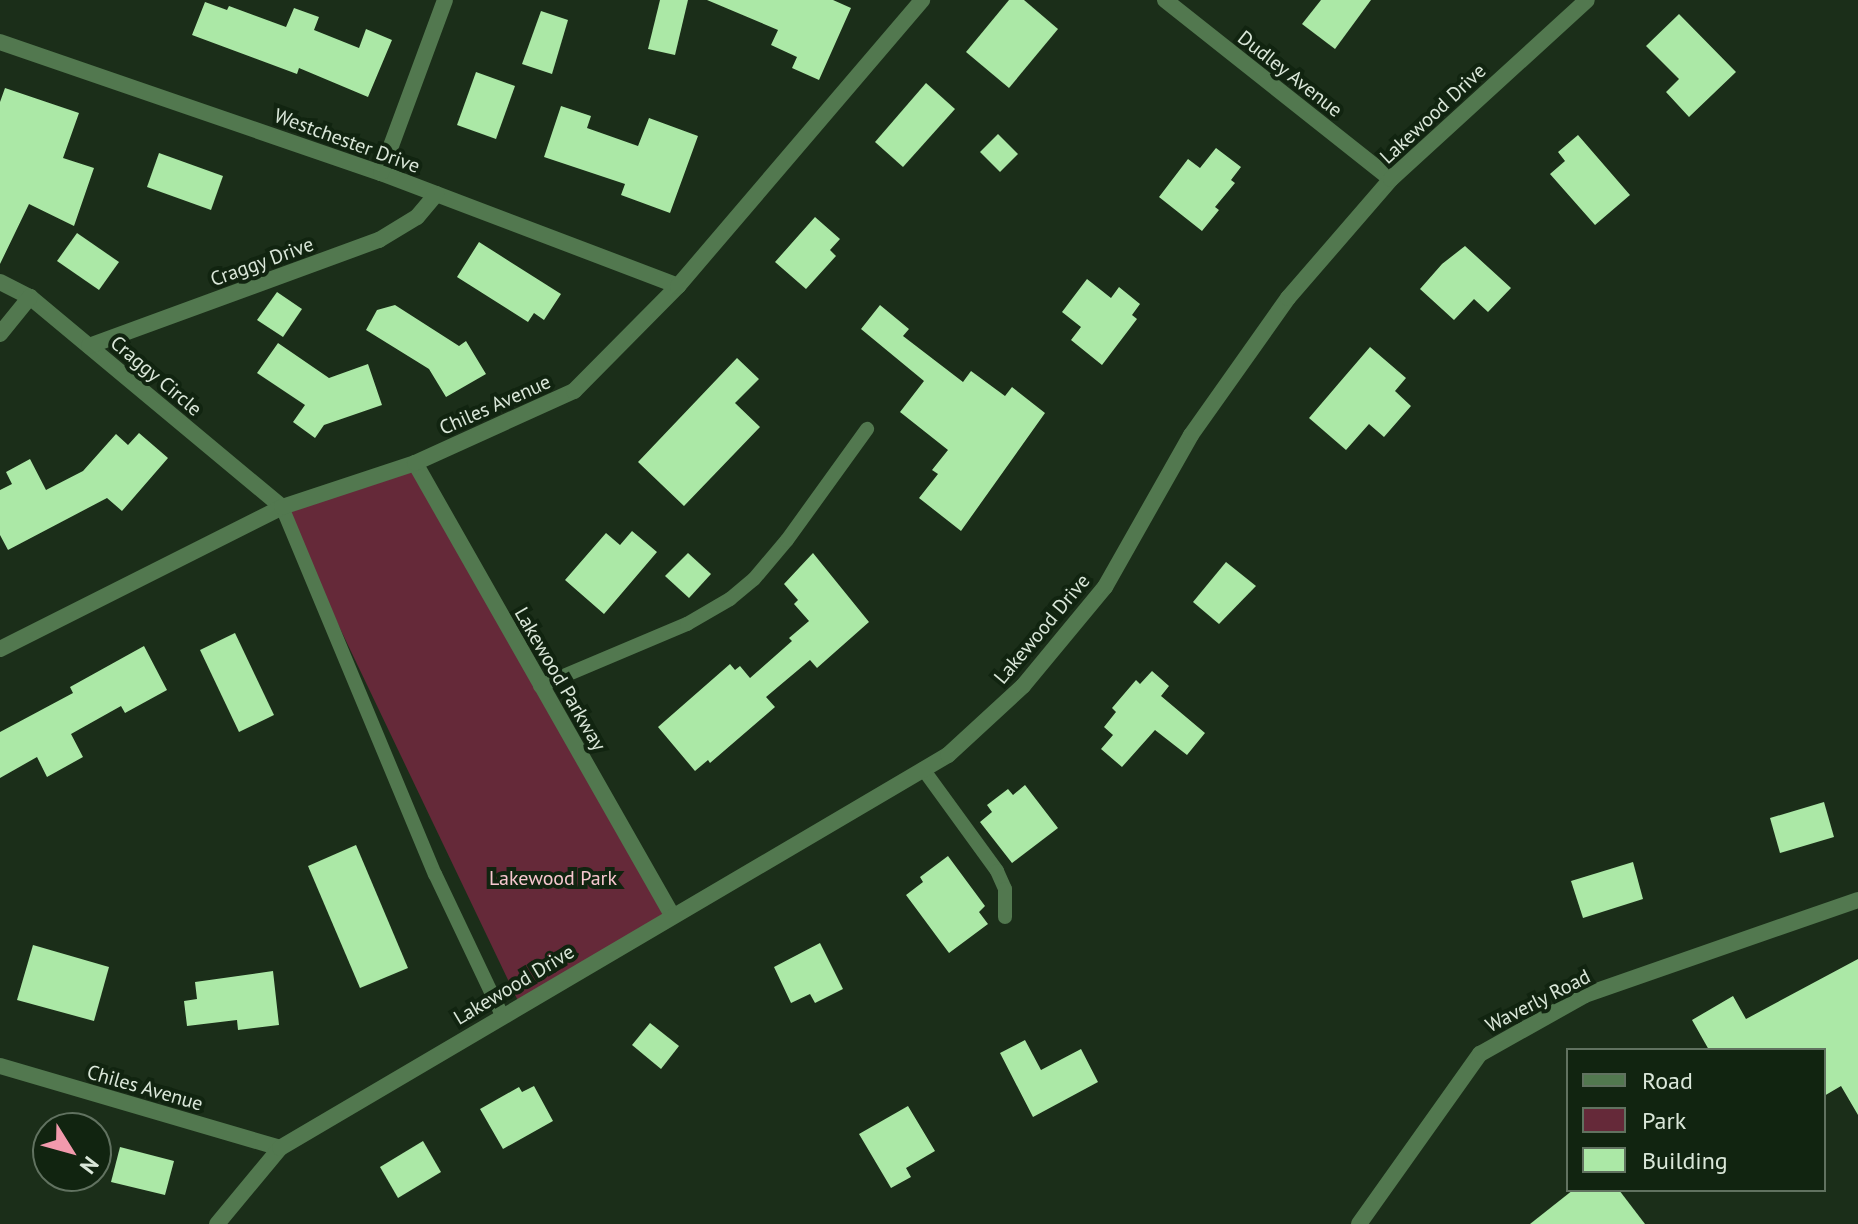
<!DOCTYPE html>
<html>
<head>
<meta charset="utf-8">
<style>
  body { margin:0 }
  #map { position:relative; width:1858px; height:1224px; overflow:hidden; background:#1b2e19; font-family:"PT Sans",sans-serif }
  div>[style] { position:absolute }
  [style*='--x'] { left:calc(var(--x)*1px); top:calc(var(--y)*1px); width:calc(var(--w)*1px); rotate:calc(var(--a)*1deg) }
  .green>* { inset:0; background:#652939 }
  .building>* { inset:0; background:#abe8a6 }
  .lane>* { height:14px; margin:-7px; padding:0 7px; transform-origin:7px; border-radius:7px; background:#52784f }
  .street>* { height:16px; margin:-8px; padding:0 8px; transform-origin:8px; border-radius:8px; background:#52784f }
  span { translate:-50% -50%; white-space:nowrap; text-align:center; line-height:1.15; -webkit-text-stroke:8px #112410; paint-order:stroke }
  .street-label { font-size:20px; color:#dae7d9 }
  .park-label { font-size:20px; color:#f7c7cf }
  .legend { position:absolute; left:1566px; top:1048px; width:260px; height:144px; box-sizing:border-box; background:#112410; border:2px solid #617260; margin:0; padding:10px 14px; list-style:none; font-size:24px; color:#dae7d9 }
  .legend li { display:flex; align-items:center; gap:16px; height:40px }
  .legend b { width:40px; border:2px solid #617260 }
  .north { position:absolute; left:32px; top:1112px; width:80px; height:80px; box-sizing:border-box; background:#112410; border:2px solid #617260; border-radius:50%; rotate:127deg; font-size:22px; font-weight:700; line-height:32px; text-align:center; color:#dae7d9 }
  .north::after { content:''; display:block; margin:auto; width:28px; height:36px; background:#f29aad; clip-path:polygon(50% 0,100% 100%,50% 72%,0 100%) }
</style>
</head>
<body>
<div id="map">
  <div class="green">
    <i style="clip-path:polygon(415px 463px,672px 915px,520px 1005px,282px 507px)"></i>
  </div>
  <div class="building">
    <i style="clip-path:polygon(660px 0,688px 0,675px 55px,648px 49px)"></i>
    <i style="clip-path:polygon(707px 0,833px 0,851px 8px,819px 80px,792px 68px,797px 57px,771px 45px,778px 30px)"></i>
    <i style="clip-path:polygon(1009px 0,1024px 0,1058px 29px,1009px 88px,966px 52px)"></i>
    <i style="clip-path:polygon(1321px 0,1371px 0,1335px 49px,1302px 24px)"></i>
    <i style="clip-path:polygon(205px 2px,227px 10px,229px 6px,286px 27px,294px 8px,319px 17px,314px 30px,359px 48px,366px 29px,392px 40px,368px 97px,299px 68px,297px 74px,192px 35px)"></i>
    <i style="clip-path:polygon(541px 11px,568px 20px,552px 74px,522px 64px)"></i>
    <i style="clip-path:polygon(1679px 14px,1736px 72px,1689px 117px,1666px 92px,1679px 79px,1646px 46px)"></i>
    <i style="clip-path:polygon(476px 72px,515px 86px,496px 139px,457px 125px)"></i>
    <i style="clip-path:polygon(926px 83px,955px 109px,903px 167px,875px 142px)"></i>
    <i style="clip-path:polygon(5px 88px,79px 113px,63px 158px,94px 168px,74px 226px,29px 204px,0 264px,0 102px)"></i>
    <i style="clip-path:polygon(561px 106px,591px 116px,587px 128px,638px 146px,649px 118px,698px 136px,670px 213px,621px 195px,625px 184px,544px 157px)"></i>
    <i style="clip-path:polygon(998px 134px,1018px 154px,1000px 172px,980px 152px)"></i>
    <i style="clip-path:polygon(1578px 135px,1630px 195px,1595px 225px,1550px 174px,1565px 161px,1558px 152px)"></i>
    <i style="clip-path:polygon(1216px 148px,1241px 167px,1231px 180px,1235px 183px,1215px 207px,1219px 210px,1202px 231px,1159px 197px,1188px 159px,1200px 168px)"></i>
    <i style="clip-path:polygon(159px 153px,223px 176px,211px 210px,147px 187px)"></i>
    <i style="clip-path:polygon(815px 217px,840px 239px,830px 250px,836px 256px,806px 289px,775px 262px)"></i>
    <i style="clip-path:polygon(77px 233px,119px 262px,99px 290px,57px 261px)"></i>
    <i style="clip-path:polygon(479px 242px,561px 294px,544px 320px,534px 313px,528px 322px,457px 277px)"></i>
    <i style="clip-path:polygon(1465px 246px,1511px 288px,1488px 312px,1474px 299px,1454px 320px,1420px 289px,1442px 264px)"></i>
    <i style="clip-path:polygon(1087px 279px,1111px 298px,1119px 287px,1140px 304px,1132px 315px,1137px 319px,1102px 365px,1071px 340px,1081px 327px,1062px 312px)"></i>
    <i style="clip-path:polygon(277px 292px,302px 309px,283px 337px,257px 320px)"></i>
    <i style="clip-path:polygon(395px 305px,459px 346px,466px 341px,486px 374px,446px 397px,429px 369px,366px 330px,377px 310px)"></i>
    <i style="clip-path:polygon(880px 305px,909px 329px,903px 336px,963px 382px,971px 371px,1005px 396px,1012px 387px,1045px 413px,961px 531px,919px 498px,938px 474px,932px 470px,948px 450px,900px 412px,924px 381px,861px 329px)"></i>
    <i style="clip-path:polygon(278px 343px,329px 378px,368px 364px,382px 405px,324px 425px,315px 438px,293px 422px,305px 405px,257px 373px)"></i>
    <i style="clip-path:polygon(1370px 347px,1406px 378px,1395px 391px,1411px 406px,1384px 437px,1369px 424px,1346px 450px,1309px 418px)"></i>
    <i style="clip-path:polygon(737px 358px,759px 379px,735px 403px,760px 427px,684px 506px,638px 462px)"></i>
    <i style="clip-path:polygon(139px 433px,168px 458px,122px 511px,107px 498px,8px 550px,0 535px,0 490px,12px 484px,6px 472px,30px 459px,46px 490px,83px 471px,116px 434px,128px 445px)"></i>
    <i style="clip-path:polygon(632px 531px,657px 552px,604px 614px,565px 580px,606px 533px,620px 545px)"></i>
    <i style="clip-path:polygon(688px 553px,711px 574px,689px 598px,665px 576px)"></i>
    <i style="clip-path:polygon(813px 553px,869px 622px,817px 668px,810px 660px,766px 697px,775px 707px,710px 763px,708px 760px,695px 771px,658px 727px,730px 664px,735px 670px,740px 666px,750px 678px,792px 641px,789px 638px,809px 621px,794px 604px,798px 600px,784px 584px)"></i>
    <i style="clip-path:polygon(1226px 562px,1256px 586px,1219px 624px,1193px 602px)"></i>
    <i style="clip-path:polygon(235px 633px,274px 715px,239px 732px,200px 650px)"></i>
    <i style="clip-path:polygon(144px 646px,167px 690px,125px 713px,121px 706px,71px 734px,83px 757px,47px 777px,37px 757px,0 778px,0 732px,73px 693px,70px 687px)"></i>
    <i style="clip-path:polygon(1152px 671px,1169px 686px,1161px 696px,1205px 733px,1187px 755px,1155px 730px,1122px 767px,1101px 749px,1113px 735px,1104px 727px,1116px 712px,1112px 708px,1136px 680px,1140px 684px)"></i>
    <i style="clip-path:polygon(1025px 785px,1058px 828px,1012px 863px,980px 822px,992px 812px,987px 805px,1008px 789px,1013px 795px)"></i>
    <i style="clip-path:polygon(1824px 802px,1834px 837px,1780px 853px,1770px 818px)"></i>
    <i style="clip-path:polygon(356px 845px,408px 968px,360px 988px,308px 866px)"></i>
    <i style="clip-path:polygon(948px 856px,985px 906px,979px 912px,988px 924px,949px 953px,906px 895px,923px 882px,920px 877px)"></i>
    <i style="clip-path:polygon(1633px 862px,1643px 899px,1583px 918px,1571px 881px)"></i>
    <i style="clip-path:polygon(820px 943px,843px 989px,815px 1003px,810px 994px,791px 1003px,774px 967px)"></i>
    <i style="clip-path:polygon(33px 945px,109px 967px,94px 1021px,17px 1000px)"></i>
    <i style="clip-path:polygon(1858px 959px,1858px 1115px,1841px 1086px,1824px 1096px,1824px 1050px,1709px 1050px,1692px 1020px,1733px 996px,1746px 1019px)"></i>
    <i style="clip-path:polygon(273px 971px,279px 1025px,238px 1030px,237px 1020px,187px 1026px,184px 1001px,197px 999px,195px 982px)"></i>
    <i style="clip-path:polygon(650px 1023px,679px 1046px,661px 1069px,632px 1045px)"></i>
    <i style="clip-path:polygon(1025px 1040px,1041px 1070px,1081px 1049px,1098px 1082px,1033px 1117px,1000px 1053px)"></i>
    <i style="clip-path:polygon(534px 1086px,553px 1121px,503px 1149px,480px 1109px,519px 1087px,522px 1092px)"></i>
    <i style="clip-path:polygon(908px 1106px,935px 1151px,906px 1168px,911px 1177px,891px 1188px,859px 1134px)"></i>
    <i style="clip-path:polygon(423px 1141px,441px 1172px,398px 1198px,380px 1167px)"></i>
    <i style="clip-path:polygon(120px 1147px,174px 1161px,165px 1195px,111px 1182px)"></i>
    <i style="clip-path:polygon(1573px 1190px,1619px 1190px,1645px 1224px,1530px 1224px)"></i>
  </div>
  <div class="lane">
    <i style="--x:282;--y:507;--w:398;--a:67.4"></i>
    <i style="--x:435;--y:874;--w:156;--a:64.6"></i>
    <i style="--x:540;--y:686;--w:160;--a:-22.9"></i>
    <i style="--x:687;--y:624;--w:50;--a:-30.2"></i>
    <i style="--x:730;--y:599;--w:31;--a:-40"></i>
    <i style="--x:754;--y:579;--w:51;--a:-49.8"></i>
    <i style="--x:787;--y:540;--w:137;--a:-54.2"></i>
    <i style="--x:923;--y:769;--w:126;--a:54"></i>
    <i style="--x:997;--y:871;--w:20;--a:66"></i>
    <i style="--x:1005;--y:889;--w:28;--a:90"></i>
  </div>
  <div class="street">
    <i style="--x:1165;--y:0;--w:288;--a:38.4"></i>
    <i style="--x:0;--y:42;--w:403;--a:19"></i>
    <i style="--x:381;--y:173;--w:318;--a:20.8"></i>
    <i style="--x:381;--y:173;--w:184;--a:-69.7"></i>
    <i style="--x:0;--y:282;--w:34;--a:27"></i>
    <i style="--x:30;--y:297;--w:328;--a:39.8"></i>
    <i style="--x:0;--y:334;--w:48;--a:-51"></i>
    <i style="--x:89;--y:346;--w:309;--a:-20.1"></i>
    <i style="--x:379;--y:240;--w:44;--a:-31.2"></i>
    <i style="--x:417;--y:217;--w:30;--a:-50"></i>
    <i style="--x:415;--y:463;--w:520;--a:60.38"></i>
    <i style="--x:0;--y:649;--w:316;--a:-26.7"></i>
    <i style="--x:282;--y:507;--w:140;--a:-18.3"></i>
    <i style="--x:415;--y:463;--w:175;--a:-24.4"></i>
    <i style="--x:574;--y:391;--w:148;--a:-45.3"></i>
    <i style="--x:678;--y:286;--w:376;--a:-49.5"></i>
    <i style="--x:0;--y:1066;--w:292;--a:16.3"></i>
    <i style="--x:217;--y:1224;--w:99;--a:-50.3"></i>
    <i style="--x:280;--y:1148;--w:775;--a:-30.47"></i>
    <i style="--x:948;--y:755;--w:102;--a:-42.6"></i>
    <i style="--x:1023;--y:686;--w:129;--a:-50.4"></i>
    <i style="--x:1105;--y:587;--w:175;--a:-60.5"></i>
    <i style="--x:1191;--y:435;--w:168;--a:-54.7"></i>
    <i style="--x:1288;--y:298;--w:157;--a:-49.1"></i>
    <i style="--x:1391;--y:179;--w:265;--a:-42.4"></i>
    <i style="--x:1359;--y:1224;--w:209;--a:-54.6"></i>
    <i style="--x:1480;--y:1054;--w:120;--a:-29.3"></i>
    <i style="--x:1585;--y:995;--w:289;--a:-19.2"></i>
  </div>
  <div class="street-label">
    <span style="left:1290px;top:74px;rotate:38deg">Dudley Avenue</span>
    <span style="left:1433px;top:114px;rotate:-43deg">Lakewood Drive</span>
    <span style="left:347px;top:141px;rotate:20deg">Westchester Drive</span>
    <span style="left:262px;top:262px;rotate:-20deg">Craggy Drive</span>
    <span style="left:156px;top:376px;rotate:40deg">Craggy Circle</span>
    <span style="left:495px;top:405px;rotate:-24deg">Chiles Avenue</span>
    <span style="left:1042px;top:629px;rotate:-50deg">Lakewood Drive</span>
    <span style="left:560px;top:679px;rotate:60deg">Lakewood Parkway</span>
    <span style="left:514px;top:985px;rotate:-31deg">Lakewood Drive</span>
    <span style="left:1538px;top:1001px;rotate:-27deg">Waverly Road</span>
    <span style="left:145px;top:1088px;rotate:16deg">Chiles Avenue</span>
  </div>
  <div class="park-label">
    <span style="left:553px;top:878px">Lakewood Park</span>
  </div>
  <ul class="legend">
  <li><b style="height:10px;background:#52784f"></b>Road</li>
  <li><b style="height:22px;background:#652939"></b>Park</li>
  <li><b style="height:22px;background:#abe8a6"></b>Building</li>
  </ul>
  <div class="north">N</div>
</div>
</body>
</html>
